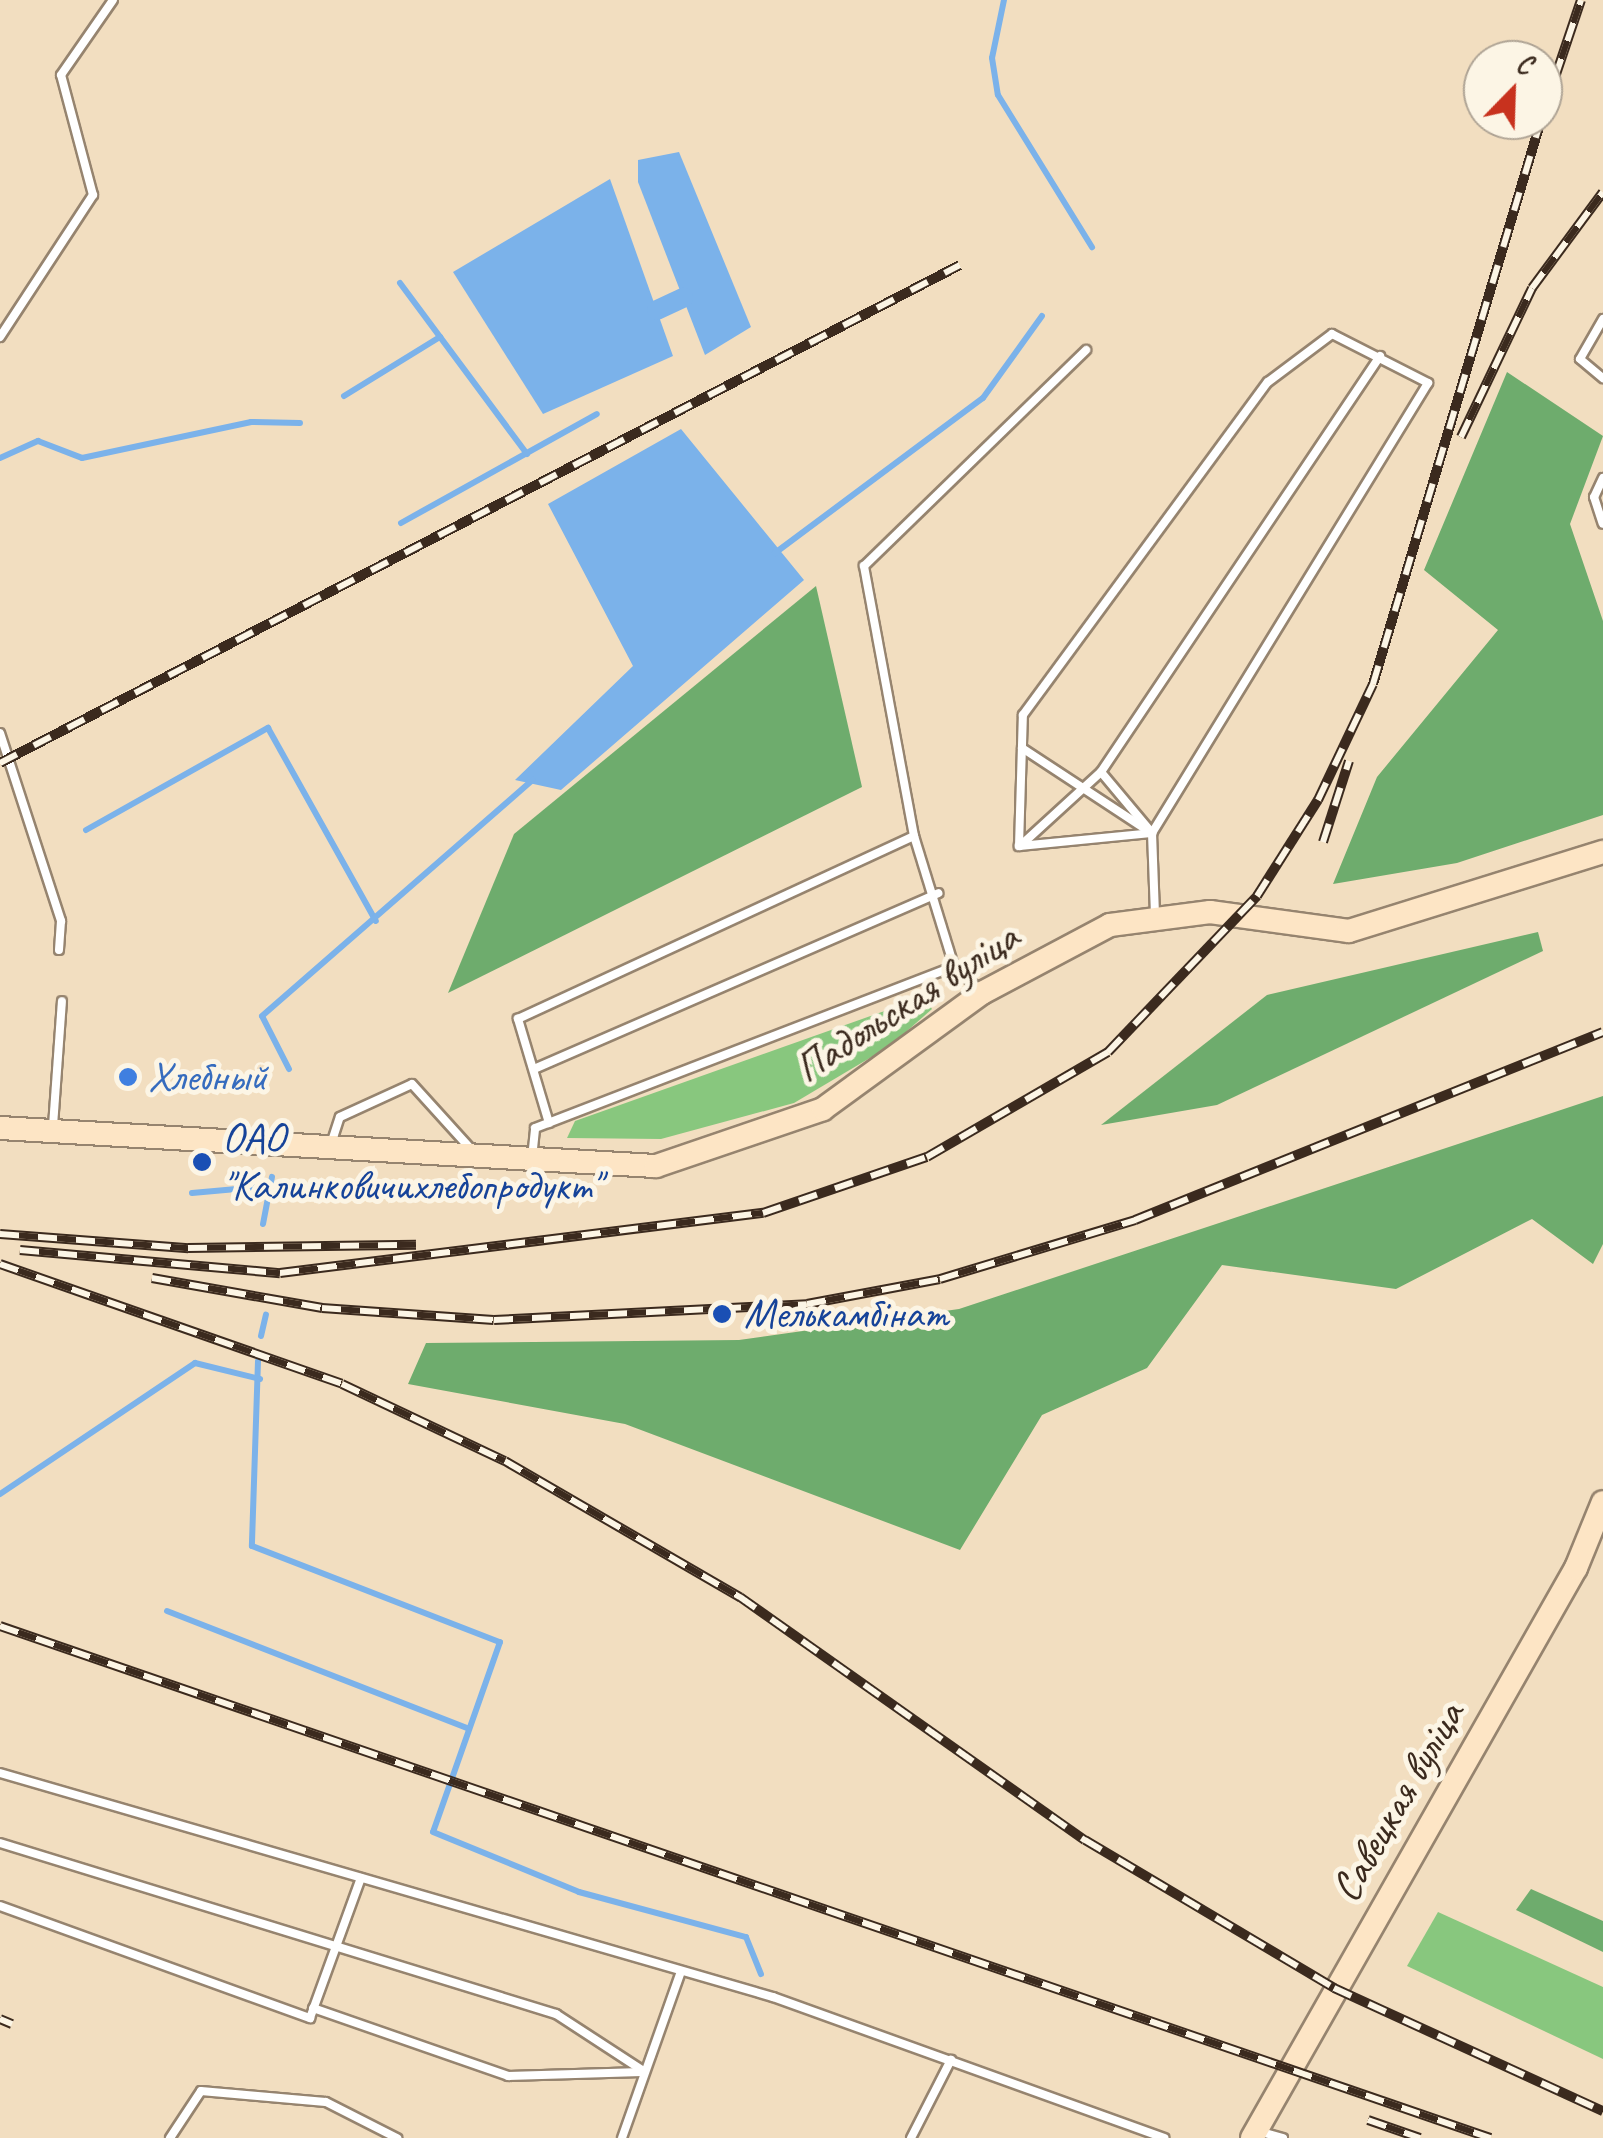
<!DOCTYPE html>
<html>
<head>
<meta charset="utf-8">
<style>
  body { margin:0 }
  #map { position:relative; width:1603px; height:2138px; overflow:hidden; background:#f2dec0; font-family:Caveat,sans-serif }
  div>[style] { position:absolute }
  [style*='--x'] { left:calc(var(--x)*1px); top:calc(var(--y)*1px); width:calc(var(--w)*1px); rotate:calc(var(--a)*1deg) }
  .green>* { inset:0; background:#88c77e }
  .forest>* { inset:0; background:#6eac6d }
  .water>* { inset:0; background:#7bb2ea }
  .stream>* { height:6px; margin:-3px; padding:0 3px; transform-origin:3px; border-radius:3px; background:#7bb2ea }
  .canal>* { height:20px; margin:-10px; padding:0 10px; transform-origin:10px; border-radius:10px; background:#7bb2ea }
  .roads { filter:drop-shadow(2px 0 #96846f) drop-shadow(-2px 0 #96846f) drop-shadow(0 2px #96846f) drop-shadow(0 -2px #96846f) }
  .service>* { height:8px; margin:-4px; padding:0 4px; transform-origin:4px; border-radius:4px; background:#fff }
  .secondary>* { height:22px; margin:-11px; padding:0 11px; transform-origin:11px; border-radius:11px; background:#fde5c5 }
  .rail>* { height:10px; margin-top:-5px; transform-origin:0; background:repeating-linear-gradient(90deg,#fcf5e5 0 19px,#3b2a1e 0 38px); box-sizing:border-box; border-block:2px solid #3b2a1e }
  .dots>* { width:28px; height:28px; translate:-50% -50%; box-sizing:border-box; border:5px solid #fcf5e5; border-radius:50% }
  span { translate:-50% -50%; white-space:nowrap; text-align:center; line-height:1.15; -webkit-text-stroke:10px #fcf5e5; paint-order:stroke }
  .street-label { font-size:42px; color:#3b2a1e }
  .shop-label { font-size:42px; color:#366cbe }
  .left { translate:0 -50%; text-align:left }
  .transit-label { font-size:42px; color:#164399 }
  .north { position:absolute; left:1463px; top:40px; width:100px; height:100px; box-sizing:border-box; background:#fcf5e5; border:2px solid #afa495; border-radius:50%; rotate:23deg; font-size:28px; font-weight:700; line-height:40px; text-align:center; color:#3b2a1e }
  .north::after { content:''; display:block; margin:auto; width:35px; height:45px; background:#c8321e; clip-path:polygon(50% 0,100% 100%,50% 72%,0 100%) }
</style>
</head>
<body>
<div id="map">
  <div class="green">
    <i style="clip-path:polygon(924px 997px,932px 1009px,890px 1046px,794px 1103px,661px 1139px,567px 1138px,575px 1121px)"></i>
    <i style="clip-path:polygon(1438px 1912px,1603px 1987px,1603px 2059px,1407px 1966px)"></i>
  </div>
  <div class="forest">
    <i style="clip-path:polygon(1507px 372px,1603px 436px,1570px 524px,1603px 621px,1603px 815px,1457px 863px,1333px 884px,1377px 777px,1498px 630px,1424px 570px)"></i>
    <i style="clip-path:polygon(816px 586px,862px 787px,448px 993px,514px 834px)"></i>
    <i style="clip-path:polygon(1538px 932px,1543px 951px,1217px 1105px,1101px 1125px,1267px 995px)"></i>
    <i style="clip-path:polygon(1603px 1096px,1603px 1244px,1593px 1264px,1532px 1219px,1396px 1289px,1222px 1265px,1147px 1368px,1042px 1415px,960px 1550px,625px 1424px,408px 1384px,426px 1343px,739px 1340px,959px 1309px)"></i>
    <i style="clip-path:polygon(1531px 1889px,1603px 1921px,1603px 1952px,1516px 1910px)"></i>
  </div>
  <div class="water">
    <i style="clip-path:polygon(679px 152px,751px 327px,705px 355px,638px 182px,638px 160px)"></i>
    <i style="clip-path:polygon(610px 179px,673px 356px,543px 414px,453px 272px)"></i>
    <i style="clip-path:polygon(681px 429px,804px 580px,561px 790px,515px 780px,633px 666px,548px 504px)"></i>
  </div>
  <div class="stream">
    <i style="--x:1004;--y:0;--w:59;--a:101.7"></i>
    <i style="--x:992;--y:58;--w:37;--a:81"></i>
    <i style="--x:998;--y:95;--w:179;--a:58.3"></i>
    <i style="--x:400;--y:283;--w:213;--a:53.4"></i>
    <i style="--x:344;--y:396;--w:113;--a:-31.6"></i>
    <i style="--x:0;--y:458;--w:42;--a:-24.1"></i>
    <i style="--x:38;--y:441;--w:47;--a:21.1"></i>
    <i style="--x:82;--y:458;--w:173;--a:-12"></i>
    <i style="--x:251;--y:422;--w:49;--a:1.2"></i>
    <i style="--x:401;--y:523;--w:224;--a:-29.1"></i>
    <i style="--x:775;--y:553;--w:259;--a:-36.7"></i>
    <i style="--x:983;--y:398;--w:101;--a:-54.3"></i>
    <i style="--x:86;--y:830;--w:209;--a:-29.3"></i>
    <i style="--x:268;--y:728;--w:221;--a:60.8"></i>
    <i style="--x:289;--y:1069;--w:59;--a:-117"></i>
    <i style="--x:262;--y:1016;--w:359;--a:-41.1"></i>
    <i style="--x:192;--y:1193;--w:78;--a:-5.1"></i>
    <i style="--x:263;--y:1224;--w:48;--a:-79.2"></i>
    <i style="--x:261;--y:1336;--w:22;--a:-77"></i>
    <i style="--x:258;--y:1361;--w:185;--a:91.9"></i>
    <i style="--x:252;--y:1546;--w:266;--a:21.2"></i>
    <i style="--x:500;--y:1642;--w:201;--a:109.4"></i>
    <i style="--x:433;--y:1832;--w:158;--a:22.3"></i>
    <i style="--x:579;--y:1892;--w:173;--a:15.1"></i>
    <i style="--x:746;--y:1937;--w:40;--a:68"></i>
    <i style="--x:0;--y:1494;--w:235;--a:-33.9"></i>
    <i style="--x:195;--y:1363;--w:67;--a:13.8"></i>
    <i style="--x:167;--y:1611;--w:324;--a:21.3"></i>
  </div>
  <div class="canal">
    <i style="--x:657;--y:310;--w:29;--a:-25"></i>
  </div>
  <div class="roads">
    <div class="service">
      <i style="--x:1603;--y:319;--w:46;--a:119.9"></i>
      <i style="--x:1580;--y:359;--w:30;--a:40"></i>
      <i style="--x:1332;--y:334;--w:108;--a:27"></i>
      <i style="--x:1428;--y:383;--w:528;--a:121.52"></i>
      <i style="--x:1152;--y:833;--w:134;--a:174.4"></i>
      <i style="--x:1019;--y:846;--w:131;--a:-88.3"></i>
      <i style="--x:1023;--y:715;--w:413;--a:-53.7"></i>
      <i style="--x:1268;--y:382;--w:80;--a:-36.9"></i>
      <i style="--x:0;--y:337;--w:170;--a:-56.8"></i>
      <i style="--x:93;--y:195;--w:124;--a:-104.9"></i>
      <i style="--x:61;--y:75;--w:91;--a:-55.3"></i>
      <i style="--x:1603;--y:478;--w:21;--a:115"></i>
      <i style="--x:1594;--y:497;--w:28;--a:72"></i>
      <i style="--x:0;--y:733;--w:198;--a:72"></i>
      <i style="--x:61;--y:921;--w:29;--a:94"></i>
      <i style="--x:1022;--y:748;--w:146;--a:33.3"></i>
      <i style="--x:1101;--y:772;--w:80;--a:50.1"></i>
      <i style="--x:1152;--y:833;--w:81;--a:87.9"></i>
      <i style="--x:1020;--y:846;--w:110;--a:-42.4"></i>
      <i style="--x:1101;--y:772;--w:501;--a:-56.15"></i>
      <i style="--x:954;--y:966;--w:35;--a:43"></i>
      <i style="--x:534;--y:1069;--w:441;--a:-23.5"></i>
      <i style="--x:549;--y:1123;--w:109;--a:-106.6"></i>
      <i style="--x:518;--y:1019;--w:436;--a:-24.8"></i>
      <i style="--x:53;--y:1126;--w:125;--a:-85.9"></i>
      <i style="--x:331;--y:1144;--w:28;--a:-72"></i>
      <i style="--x:340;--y:1117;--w:79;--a:-24.6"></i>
      <i style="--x:412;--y:1084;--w:88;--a:47.8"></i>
      <i style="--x:532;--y:1158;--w:30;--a:-84"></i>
      <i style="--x:535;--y:1128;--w:449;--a:-21.1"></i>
      <i style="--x:954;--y:966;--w:136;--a:-107.1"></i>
      <i style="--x:914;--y:836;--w:275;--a:-100.5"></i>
      <i style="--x:864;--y:566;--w:310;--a:-44.2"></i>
      <i style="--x:0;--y:1773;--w:805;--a:16.16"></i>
      <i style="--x:773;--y:1997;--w:416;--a:19.8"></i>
      <i style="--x:0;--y:1843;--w:582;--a:17.1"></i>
      <i style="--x:556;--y:2014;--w:106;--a:33.1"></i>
      <i style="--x:0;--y:1906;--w:330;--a:19.9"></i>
      <i style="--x:310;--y:2018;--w:149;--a:-70"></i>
      <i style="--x:313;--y:2008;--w:207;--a:19.2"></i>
      <i style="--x:508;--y:2076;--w:134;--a:-1.7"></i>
      <i style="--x:1258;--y:2131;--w:26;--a:16"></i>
      <i style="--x:170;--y:2138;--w:56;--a:-56.6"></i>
      <i style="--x:201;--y:2091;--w:125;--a:5"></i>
      <i style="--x:326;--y:2102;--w:80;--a:26.9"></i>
      <i style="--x:622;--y:2138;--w:177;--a:-70.5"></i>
      <i style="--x:911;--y:2138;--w:88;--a:-62.9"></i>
    </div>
    <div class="secondary">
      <i style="--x:0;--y:1128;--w:657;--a:3.32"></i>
      <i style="--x:656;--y:1166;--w:176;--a:-18.8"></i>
      <i style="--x:823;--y:1109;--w:197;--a:-36.1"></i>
      <i style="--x:982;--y:993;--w:145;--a:-28"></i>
      <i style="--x:1110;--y:925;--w:101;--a:-7.4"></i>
      <i style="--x:1210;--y:912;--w:140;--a:7.8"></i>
      <i style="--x:1349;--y:931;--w:266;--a:-17.3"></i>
      <i style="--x:1252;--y:2138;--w:656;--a:-60.39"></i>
      <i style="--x:1576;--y:1568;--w:71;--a:-67.8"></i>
    </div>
  </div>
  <div class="rail">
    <i style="--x:1543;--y:113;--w:119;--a:-71.4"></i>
    <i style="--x:1461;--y:437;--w:165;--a:-64.5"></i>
    <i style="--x:1532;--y:288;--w:119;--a:-53.5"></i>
    <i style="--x:0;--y:763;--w:1081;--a:-27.42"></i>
    <i style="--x:1323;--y:842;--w:85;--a:-72.2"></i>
    <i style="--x:0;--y:1234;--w:189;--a:4.3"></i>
    <i style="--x:188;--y:1248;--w:228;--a:-0.8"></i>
    <i style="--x:20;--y:1250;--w:261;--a:5.1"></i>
    <i style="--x:280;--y:1273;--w:487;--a:-7.1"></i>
    <i style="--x:763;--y:1213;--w:173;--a:-18.9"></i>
    <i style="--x:927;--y:1157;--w:209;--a:-30.1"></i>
    <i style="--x:1108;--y:1052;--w:216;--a:-46.3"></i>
    <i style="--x:1257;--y:896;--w:114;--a:-57.6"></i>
    <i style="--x:1318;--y:800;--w:128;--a:-64.6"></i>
    <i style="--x:1373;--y:684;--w:588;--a:-73.41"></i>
    <i style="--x:0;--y:1264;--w:362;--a:19.3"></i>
    <i style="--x:342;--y:1384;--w:180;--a:25.3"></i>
    <i style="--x:505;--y:1461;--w:272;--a:30.1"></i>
    <i style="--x:740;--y:1597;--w:422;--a:35.2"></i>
    <i style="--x:1085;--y:1840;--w:290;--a:30.7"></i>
    <i style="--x:1334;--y:1988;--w:296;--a:24.6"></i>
    <i style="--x:152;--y:1278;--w:173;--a:10"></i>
    <i style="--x:322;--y:1308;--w:172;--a:4"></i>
    <i style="--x:494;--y:1320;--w:313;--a:-2.9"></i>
    <i style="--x:807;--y:1304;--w:135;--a:-10.6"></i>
    <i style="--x:940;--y:1279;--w:204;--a:-16.8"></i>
    <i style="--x:1135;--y:1220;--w:504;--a:-21.89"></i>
    <i style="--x:0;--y:1626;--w:1576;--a:18.96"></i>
    <i style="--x:0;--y:2019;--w:13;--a:23"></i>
    <i style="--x:1368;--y:2120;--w:55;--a:19.1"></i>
  </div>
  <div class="dots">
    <i style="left:128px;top:1077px;background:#3f7fe0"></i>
    <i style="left:202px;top:1162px;background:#1a4fb4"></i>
    <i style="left:722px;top:1314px;background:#1a4fb4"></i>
  </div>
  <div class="street-label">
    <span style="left:907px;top:1003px;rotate:-33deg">Падольская вуліца</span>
    <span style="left:1398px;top:1802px;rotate:-60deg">Савецкая вуліца</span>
  </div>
  <div class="shop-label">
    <span class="left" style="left:148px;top:1077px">Хлебный</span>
  </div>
  <div class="transit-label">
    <span class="left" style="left:222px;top:1162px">ОАО<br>"Калинковичихлебопродукт"</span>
    <span class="left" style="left:744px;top:1314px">Мелькамбінат</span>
  </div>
  <div class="north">С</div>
</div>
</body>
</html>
